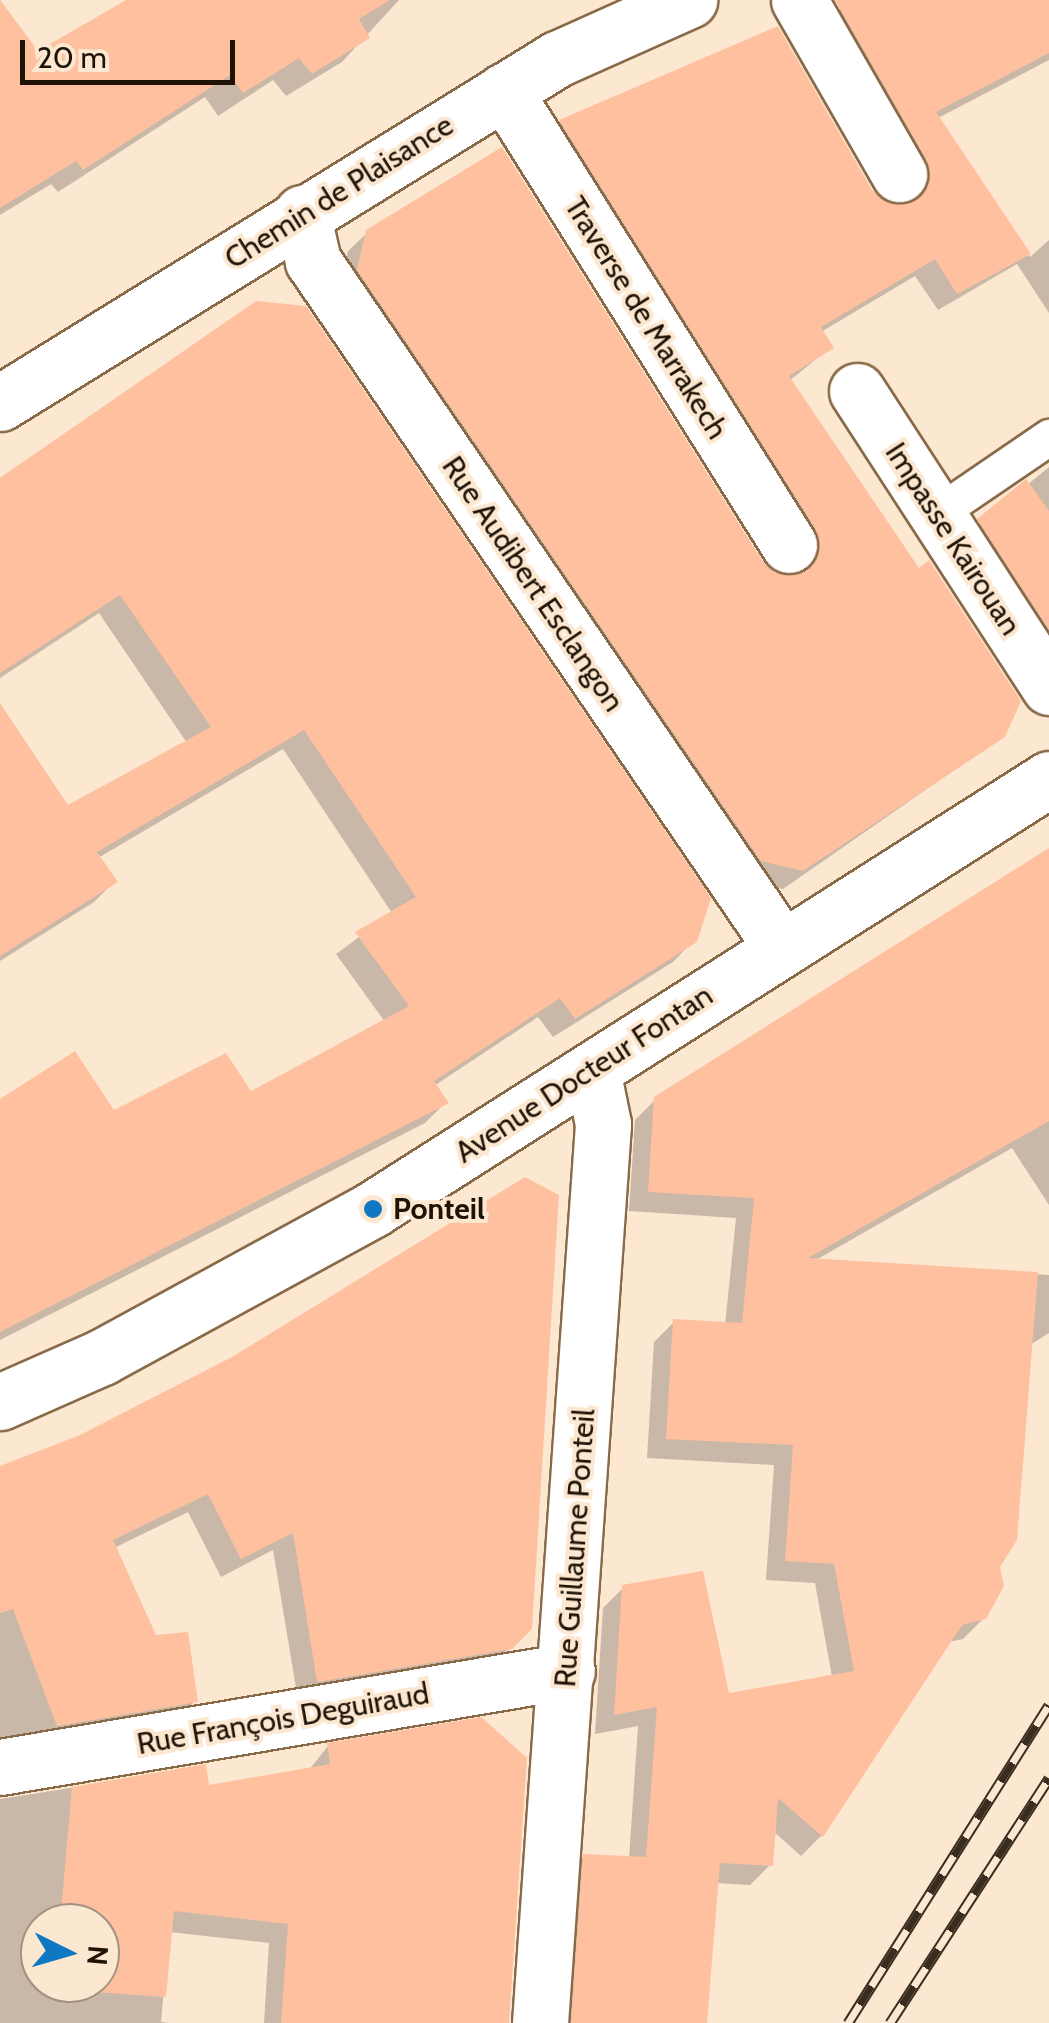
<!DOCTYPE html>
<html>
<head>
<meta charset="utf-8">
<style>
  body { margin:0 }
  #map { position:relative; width:1049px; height:2023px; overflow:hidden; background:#fce7d1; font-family:Cabin,sans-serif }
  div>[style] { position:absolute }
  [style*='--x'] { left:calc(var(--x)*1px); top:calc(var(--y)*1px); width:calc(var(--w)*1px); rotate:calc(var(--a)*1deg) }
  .shadow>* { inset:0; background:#0003 }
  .building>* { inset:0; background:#ffc0a0 }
  .roads { filter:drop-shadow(2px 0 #896a48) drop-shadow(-2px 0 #896a48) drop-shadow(0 2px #896a48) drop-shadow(0 -2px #896a48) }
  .service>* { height:35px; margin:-17.5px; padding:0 17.5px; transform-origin:17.5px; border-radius:17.5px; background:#fff }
  .minor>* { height:55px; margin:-27.5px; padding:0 27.5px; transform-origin:27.5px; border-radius:27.5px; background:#fff }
  .secondary>* { height:55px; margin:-27.5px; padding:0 27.5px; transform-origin:27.5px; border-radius:27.5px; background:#fff }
  .rail>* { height:11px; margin-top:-5.5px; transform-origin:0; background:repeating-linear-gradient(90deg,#fce7d1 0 22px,#3a2d1f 0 44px); box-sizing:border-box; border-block:2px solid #3a2d1f }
  .dots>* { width:28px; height:28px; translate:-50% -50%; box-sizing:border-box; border:5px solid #fce7d1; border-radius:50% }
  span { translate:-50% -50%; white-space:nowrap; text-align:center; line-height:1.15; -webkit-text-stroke:8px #fce7d1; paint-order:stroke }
  .street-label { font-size:30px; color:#1f1306 }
  .poi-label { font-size:30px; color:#1f1306; font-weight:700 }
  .left { translate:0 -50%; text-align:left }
  .north { position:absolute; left:20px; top:1903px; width:100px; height:100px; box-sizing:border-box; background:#fce7d1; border:2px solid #a49280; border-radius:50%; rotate:95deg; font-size:28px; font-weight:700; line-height:40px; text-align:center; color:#1f1306 }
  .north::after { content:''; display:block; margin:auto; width:35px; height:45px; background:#1077c2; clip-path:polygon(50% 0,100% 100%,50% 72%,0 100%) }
  .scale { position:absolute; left:20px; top:40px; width:215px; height:45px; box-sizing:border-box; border:5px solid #1f1306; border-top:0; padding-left:12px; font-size:30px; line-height:35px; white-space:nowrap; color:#1f1306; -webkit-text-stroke:8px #fce7d1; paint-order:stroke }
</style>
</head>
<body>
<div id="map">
  <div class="shadow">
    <i style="clip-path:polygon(0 0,38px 54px,127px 0,399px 0,342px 62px,286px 96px,273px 80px,218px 116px,205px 97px,58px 192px,51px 184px,0 215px)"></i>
    <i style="clip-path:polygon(851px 0,1049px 0,1049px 60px,938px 118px,1030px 257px,1049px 240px,1049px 313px,1017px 264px,938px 310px,915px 276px,821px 332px,830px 348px,789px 381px,919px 571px,1003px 736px,783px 889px,742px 879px,340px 290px,348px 251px,368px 232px,774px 576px,799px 575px,798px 548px,542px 141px,561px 122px,871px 192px,898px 208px,909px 205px,909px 179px,820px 25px)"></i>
    <i style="clip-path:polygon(256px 303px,694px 940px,673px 962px,553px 1037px,538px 1017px,434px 1086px,445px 1103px,425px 1123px,0 1340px,0 1105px,114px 1113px,250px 1094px,385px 1022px,336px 954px,392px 913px,283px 749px,98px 858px,114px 882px,94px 902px,0 961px,0 705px,67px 808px,187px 743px,99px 613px,0 678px,0 478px)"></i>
    <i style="clip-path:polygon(1049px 467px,1049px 682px,958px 542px)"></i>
    <i style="clip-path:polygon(1049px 852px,1049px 1205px,1012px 1148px,814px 1261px,1049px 1275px,1049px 1333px,1030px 1345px,984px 1618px,963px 1639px,948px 1642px,821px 1836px,801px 1856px,773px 1831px,770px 1865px,750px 1885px,716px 1883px,697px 2023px,552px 2023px,564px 1876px,584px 1856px,629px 1859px,638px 1726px,595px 1734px,603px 1608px,624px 1587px,727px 1696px,832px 1677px,815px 1583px,766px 1580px,774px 1465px,647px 1458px,654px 1342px,674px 1322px,725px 1325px,736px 1218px,629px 1211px,635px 1120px,656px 1099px)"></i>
    <i style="clip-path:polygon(233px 1359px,529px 1628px,490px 1668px,298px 1700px,273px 1550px,221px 1577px,188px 1512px,114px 1548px,154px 1638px,195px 1701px,176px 1721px,0 1751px,0 1468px,67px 1443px)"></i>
    <i style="clip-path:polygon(evenodd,328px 1746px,506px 2023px,264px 2023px,269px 1943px,169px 1932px,161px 2022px,169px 2023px,0 2023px,0 1799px,204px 1767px,207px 1788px,309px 1770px,328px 1746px,40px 1923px,100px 1923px,100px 1983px,40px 1983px,40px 1923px)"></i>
  </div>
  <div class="building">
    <i style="clip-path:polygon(0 0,38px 51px,126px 0,390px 0,359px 19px,370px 38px,312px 74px,299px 58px,243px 93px,230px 75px,83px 170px,76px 161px,0 208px)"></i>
    <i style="clip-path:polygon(835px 0,1049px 0,1049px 53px,936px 112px,1031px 254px,957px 294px,935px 259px,821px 327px,834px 348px,789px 376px,919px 568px,929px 560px,1021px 701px,1005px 737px,803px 871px,761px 861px,357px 270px,366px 230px,502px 147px,763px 562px,775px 573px,805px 572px,817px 559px,815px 528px,559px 120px,778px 26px,872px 190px,884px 201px,914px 201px,926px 189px,926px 159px)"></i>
    <i style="clip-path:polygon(256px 301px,306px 306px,711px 898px,697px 942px,575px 1019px,560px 998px,434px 1081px,449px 1103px,0 1332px,0 1099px,75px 1051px,114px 1110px,226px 1053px,251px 1091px,409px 1006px,355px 932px,416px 897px,304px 730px,97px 852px,118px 882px,0 956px,0 703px,68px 805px,211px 727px,120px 595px,0 673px,0 478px)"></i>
    <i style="clip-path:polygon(1026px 479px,1049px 511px,1049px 630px,977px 519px)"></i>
    <i style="clip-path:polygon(1049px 848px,1049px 1121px,808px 1258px,1038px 1272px,1017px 1540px,1000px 1567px,1004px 1586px,986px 1619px,962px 1625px,823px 1837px,778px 1798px,773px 1866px,720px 1863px,707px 2023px,571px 2023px,583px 1854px,646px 1857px,657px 1707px,614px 1715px,622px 1585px,703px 1571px,729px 1693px,854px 1671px,834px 1564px,785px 1561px,793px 1445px,666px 1439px,673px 1319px,742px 1323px,754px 1198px,648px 1192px,654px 1097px)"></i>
    <i style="clip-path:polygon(525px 1177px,559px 1195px,532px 1629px,512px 1649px,317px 1682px,293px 1533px,241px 1559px,208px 1494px,113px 1540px,156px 1635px,188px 1632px,198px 1702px,57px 1726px,13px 1609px,0 1613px,0 1466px,80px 1435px,232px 1357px)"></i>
    <i style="clip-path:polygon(481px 1717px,527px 1758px,509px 2023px,281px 2023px,288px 1924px,174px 1911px,166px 1997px,54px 1989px,55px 1983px,100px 1983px,100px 1923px,60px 1923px,72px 1787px,206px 1764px,209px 1785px,330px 1764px,327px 1743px)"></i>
  </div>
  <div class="roads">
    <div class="service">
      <i style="--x:936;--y:514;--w:137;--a:-34.3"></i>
    </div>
    <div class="minor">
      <i style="--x:799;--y:0;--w:201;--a:60.1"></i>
      <i style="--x:504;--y:91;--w:536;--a:57.88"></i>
      <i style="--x:302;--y:213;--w:49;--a:77.1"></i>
      <i style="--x:313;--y:261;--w:830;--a:55.66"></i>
      <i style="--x:857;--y:391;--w:353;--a:57"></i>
      <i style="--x:0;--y:403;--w:655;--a:-31.7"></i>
      <i style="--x:557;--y:59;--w:145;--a:-24.1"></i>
      <i style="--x:0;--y:1767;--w:575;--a:-9.61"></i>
      <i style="--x:540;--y:2023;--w:901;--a:-85.99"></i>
      <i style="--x:603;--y:1124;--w:50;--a:-101.5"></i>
    </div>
    <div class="secondary">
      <i style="--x:0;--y:1402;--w:111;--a:-23.8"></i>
      <i style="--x:102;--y:1357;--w:309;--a:-28.6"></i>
      <i style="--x:373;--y:1209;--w:801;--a:-32.46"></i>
    </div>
  </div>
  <div class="rail">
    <i style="--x:848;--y:2023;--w:376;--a:-57.7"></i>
    <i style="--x:890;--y:2023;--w:292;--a:-57"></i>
  </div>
  <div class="dots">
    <i style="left:373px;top:1209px;background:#1077c2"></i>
  </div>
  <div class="street-label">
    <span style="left:339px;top:192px;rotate:-32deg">Chemin de Plaisance</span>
    <span style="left:646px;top:318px;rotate:58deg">Traverse de Marrakech</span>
    <span style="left:953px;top:539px;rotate:57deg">Impasse Kairouan</span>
    <span style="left:533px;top:584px;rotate:56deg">Rue Audibert Esclangon</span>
    <span style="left:584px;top:1074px;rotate:-33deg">Avenue Docteur Fontan</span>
    <span style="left:575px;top:1548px;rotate:-86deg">Rue Guillaume Ponteil</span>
    <span style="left:283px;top:1719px;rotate:-10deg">Rue François Deguiraud</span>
  </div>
  <div class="poi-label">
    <span class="left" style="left:393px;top:1209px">Ponteil</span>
  </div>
  <div class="north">N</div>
  <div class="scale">20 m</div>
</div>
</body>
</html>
